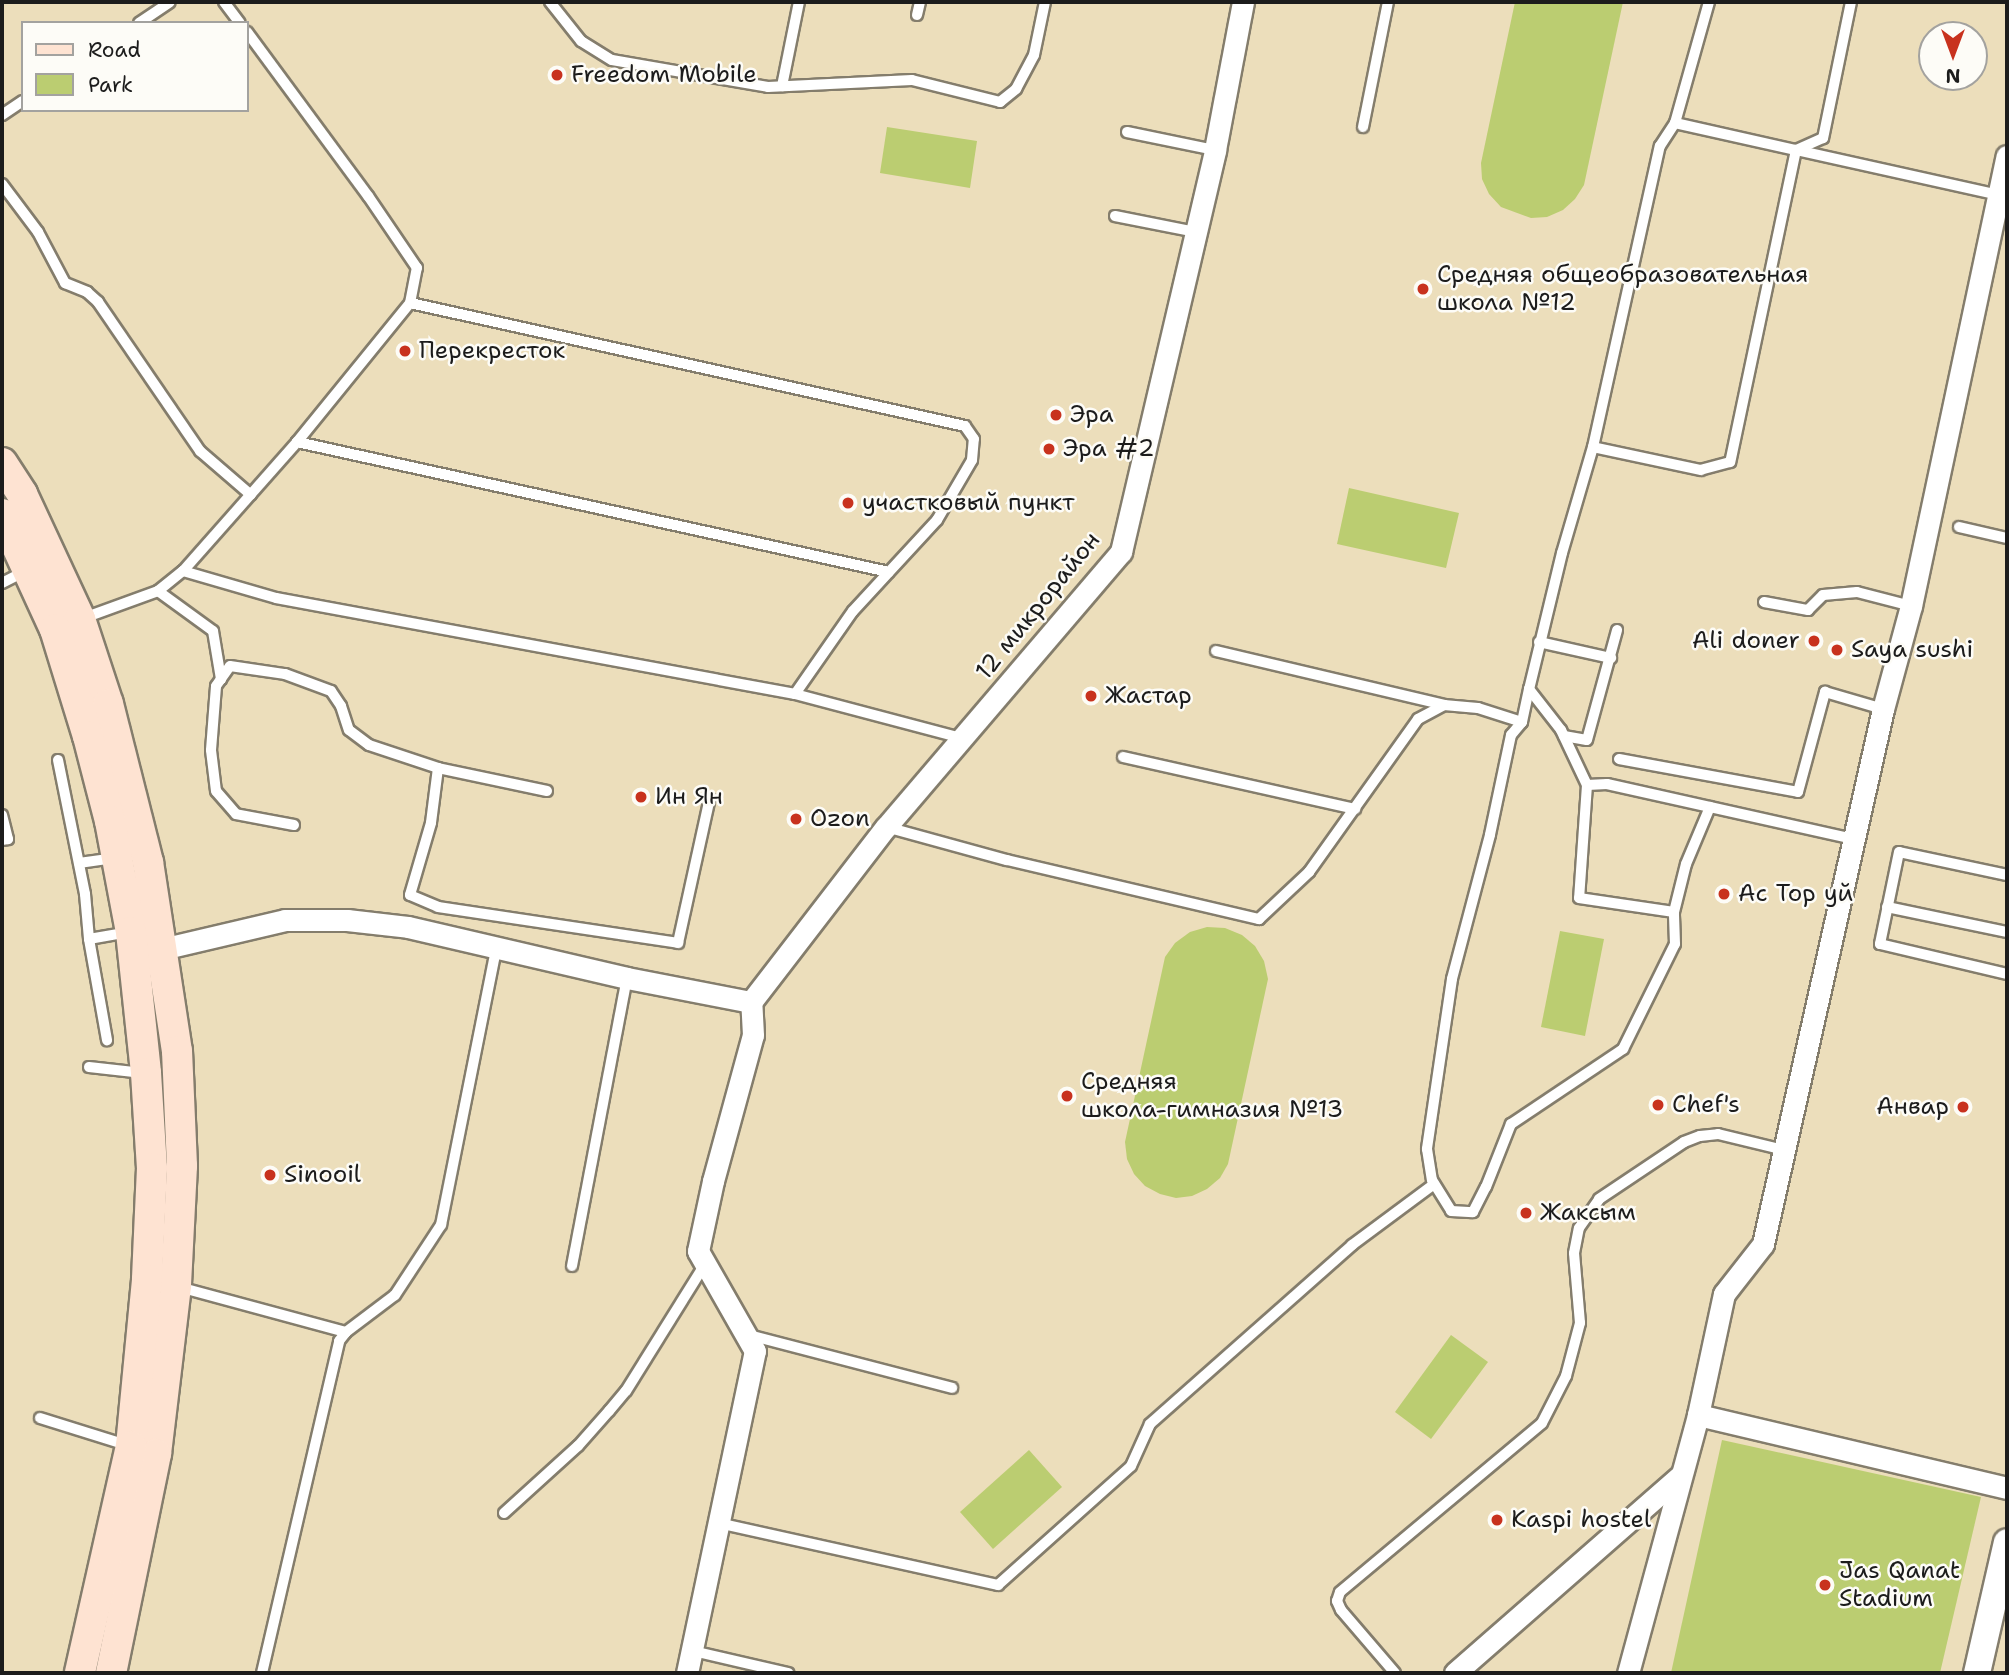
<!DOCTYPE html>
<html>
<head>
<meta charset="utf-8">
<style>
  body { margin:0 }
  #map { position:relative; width:2009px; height:1675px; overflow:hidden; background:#ecdebb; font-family:"Shantell Sans",sans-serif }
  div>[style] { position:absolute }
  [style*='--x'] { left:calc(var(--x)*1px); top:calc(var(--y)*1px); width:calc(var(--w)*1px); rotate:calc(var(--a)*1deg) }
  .green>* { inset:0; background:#bbcd71 }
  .roads { filter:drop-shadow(2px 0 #847d6c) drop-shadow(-2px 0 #847d6c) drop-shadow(0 2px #847d6c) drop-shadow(0 -2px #847d6c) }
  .service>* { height:10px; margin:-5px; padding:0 5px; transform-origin:5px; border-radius:5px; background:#fff }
  .minor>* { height:21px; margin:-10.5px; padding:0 10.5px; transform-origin:10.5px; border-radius:10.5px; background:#fff }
  .tertiary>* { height:26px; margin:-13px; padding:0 13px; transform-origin:13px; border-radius:13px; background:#fff }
  .secondary>* { height:30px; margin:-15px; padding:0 15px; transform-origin:15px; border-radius:15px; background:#fee3d2 }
  .dots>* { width:19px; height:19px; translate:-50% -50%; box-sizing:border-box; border:4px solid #fdfcf7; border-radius:50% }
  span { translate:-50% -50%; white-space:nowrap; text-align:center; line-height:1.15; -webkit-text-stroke:5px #fdfcf7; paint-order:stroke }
  .poi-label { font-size:24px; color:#1c1c1c }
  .left { translate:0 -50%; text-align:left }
  .right { translate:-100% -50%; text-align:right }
  .street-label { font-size:24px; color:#1c1c1c }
  .frame { position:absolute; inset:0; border:4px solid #1c1c1c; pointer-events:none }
  .legend { position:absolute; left:21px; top:21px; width:228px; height:91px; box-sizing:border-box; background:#fdfcf7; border:2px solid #a3a29f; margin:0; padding:9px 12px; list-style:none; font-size:21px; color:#1c1c1c }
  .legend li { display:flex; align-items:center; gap:14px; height:35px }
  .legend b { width:35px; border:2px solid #a3a29f }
  .north { position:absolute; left:1918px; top:21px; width:70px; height:70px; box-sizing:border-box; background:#fdfcf7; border:2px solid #a3a29f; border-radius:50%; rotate:180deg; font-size:19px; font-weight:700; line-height:28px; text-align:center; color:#1c1c1c }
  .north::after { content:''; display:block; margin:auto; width:24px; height:32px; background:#c8321e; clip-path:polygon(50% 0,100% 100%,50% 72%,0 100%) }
</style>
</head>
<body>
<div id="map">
  <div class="green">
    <i style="clip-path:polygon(1515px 2px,1623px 2px,1584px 185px,1575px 199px,1563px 210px,1547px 217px,1531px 218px,1501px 207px,1489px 194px,1482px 179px,1481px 163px)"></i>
    <i style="clip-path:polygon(887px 127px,977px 141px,970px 188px,880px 173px)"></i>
    <i style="clip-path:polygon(1349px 488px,1459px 513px,1446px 568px,1337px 544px)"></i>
    <i style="clip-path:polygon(1207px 927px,1225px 928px,1242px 935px,1255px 946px,1264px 961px,1268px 979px,1228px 1164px,1220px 1178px,1207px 1189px,1192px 1196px,1176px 1198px,1160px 1194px,1145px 1186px,1134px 1174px,1127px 1159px,1125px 1142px,1165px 957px,1175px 943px,1190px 932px)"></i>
    <i style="clip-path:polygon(1560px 931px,1604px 939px,1585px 1036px,1541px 1027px)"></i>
    <i style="clip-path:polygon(1451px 1335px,1488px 1362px,1431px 1439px,1395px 1412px)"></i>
    <i style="clip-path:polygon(1722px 1440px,1981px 1497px,1940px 1673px,1671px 1673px)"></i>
    <i style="clip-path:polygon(1029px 1450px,1062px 1487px,993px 1549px,960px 1512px)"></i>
  </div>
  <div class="roads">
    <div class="service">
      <i style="--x:224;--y:2;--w:26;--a:53"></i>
      <i style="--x:550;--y:2;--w:50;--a:51.5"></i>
      <i style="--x:581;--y:41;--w:36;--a:32"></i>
      <i style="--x:612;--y:60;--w:158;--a:9.8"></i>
      <i style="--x:768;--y:87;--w:144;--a:-2.8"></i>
      <i style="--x:912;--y:80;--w:91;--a:14"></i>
      <i style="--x:1000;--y:102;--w:21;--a:-39"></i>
      <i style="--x:1016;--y:89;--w:38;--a:-62"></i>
      <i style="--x:1034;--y:55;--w:54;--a:-78.3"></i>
      <i style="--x:1851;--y:2;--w:139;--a:101.6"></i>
      <i style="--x:1823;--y:138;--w:30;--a:156"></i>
      <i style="--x:1796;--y:150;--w:319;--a:101.9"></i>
      <i style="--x:1730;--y:462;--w:30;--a:165"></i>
      <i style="--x:1701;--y:470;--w:110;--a:-168"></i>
      <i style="--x:1593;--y:447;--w:308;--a:-77.5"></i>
      <i style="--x:1660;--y:146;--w:27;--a:-57"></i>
      <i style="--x:1675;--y:123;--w:124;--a:12.6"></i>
      <i style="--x:1796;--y:150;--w:208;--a:12.5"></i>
      <i style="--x:917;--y:15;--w:13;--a:-77"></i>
      <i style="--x:139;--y:23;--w:37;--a:-34"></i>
      <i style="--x:782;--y:86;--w:86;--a:-78.6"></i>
      <i style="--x:2;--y:115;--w:25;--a:-34"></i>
      <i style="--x:1675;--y:123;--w:126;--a:-74.3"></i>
      <i style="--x:1363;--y:127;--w:127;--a:-78.7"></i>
      <i style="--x:1127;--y:132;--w:90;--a:11.6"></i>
      <i style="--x:2;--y:184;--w:60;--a:53.1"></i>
      <i style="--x:38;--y:232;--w:58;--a:62.1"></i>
      <i style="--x:65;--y:283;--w:24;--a:22"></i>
      <i style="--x:87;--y:292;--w:15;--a:42"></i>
      <i style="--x:98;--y:302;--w:181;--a:55.6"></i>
      <i style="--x:200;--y:451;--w:67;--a:40.8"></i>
      <i style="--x:1115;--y:216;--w:83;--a:11.2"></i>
      <i style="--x:297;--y:442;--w:606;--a:12.39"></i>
      <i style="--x:1593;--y:447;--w:110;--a:106.3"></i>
      <i style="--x:1562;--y:553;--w:140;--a:103.6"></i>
      <i style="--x:1529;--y:689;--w:52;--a:52"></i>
      <i style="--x:1561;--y:730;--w:61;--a:64.7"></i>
      <i style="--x:1587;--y:785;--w:20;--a:-3"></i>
      <i style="--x:1607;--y:784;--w:253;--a:12.6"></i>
      <i style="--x:1959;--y:527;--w:49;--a:12.9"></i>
      <i style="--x:183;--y:571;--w:97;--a:16.2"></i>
      <i style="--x:276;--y:598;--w:528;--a:10.48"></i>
      <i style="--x:795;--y:694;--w:101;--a:-55.1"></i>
      <i style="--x:853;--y:611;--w:124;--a:-47.3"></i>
      <i style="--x:937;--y:520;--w:69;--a:-59.7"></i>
      <i style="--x:972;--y:460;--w:21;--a:-85"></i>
      <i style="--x:974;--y:439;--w:16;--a:-125"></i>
      <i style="--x:965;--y:426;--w:568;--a:-167.5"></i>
      <i style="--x:2;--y:583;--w:28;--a:-27"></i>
      <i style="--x:158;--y:591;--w:68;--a:36"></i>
      <i style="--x:213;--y:631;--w:49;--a:80.5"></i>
      <i style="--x:1764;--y:602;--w:45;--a:10.3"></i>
      <i style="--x:1808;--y:610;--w:21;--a:-45"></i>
      <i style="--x:1823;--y:595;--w:34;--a:-5"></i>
      <i style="--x:1857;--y:592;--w:56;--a:14.5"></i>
      <i style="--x:81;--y:619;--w:82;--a:-20"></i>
      <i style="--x:158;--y:591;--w:32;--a:-39"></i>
      <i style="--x:183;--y:571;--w:172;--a:-48.5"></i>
      <i style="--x:297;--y:442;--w:179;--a:-50.9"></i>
      <i style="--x:410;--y:303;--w:36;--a:-79"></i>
      <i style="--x:417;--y:268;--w:87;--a:-124.2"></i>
      <i style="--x:368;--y:196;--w:204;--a:-126.4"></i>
      <i style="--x:1539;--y:642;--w:74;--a:12.5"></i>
      <i style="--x:1216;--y:651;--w:234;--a:13.3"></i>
      <i style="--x:1529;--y:689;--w:34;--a:102"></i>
      <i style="--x:1522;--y:722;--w:17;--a:130"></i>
      <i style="--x:1511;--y:735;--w:102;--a:101.9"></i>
      <i style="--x:1490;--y:835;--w:149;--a:104.8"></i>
      <i style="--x:1452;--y:979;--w:172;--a:98.4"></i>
      <i style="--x:1427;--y:1149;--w:31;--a:81"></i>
      <i style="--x:1432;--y:1180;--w:36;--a:58"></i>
      <i style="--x:1451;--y:1211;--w:22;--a:3"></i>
      <i style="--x:1473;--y:1212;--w:28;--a:-63"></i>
      <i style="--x:1486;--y:1187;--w:68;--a:-68.4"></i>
      <i style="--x:1511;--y:1124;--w:135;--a:-33.8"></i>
      <i style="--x:1623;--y:1049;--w:117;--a:-63.7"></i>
      <i style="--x:1675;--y:944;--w:32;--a:-92"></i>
      <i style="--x:1674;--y:912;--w:49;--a:-76"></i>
      <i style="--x:1686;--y:864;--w:62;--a:-67.2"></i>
      <i style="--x:795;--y:694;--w:172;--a:14.8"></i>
      <i style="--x:1564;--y:736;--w:23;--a:10"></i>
      <i style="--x:1587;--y:740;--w:114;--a:-74.7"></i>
      <i style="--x:1123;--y:757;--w:238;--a:12.6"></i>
      <i style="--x:1619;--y:759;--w:182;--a:10.4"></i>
      <i style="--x:1798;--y:792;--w:104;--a:-74.9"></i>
      <i style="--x:1825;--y:692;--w:60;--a:16.3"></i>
      <i style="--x:58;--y:760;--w:137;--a:78.6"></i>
      <i style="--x:85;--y:894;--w:45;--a:84.9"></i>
      <i style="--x:89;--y:939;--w:103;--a:79.9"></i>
      <i style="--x:1587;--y:785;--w:113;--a:94"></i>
      <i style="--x:1579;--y:898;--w:96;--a:8.4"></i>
      <i style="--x:547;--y:791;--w:111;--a:-168.1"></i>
      <i style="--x:438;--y:768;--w:55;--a:97.3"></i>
      <i style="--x:431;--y:823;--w:75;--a:106.3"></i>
      <i style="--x:410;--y:895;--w:30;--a:23"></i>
      <i style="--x:438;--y:907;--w:243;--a:8.5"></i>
      <i style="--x:678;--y:943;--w:148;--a:-77.6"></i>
      <i style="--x:2;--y:815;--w:25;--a:76"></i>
      <i style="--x:8;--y:839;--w:6;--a:171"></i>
      <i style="--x:294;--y:825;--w:59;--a:-169.3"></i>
      <i style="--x:236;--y:814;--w:30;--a:-131"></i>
      <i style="--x:216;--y:791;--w:41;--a:-97"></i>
      <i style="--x:211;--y:750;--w:64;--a:-85.5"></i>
      <i style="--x:216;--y:686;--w:24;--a:-55"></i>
      <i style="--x:230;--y:666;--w:56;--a:8.3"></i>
      <i style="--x:285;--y:674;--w:49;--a:20.3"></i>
      <i style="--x:331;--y:691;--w:18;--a:56"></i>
      <i style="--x:341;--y:706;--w:25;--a:72"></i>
      <i style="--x:349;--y:730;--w:25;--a:37"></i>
      <i style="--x:369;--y:745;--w:73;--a:18.4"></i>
      <i style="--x:886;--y:827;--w:125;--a:15.3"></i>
      <i style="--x:1007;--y:860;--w:259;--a:13.2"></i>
      <i style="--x:1259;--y:919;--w:69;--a:-43.2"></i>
      <i style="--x:1309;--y:872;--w:188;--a:-54.5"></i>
      <i style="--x:1418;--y:719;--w:30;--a:-28"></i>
      <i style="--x:1444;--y:705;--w:34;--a:5"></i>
      <i style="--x:1478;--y:708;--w:46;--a:17.7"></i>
      <i style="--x:79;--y:863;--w:35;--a:-8"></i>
      <i style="--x:2007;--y:875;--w:110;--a:-168"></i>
      <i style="--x:1899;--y:852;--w:94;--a:101.7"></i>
      <i style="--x:1880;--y:944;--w:130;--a:13.3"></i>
      <i style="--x:1887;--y:907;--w:123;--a:11.8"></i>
      <i style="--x:89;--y:939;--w:40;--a:-10"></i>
      <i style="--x:89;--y:1067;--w:54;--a:6.3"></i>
      <i style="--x:572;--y:1266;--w:293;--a:-79.2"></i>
      <i style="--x:179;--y:1287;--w:173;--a:15.1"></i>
      <i style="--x:346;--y:1332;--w:61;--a:-37.1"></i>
      <i style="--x:395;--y:1295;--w:84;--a:-56.7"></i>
      <i style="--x:441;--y:1225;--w:281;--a:-78.7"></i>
      <i style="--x:749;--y:1335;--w:210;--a:14.6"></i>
      <i style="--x:40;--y:1418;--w:94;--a:17.3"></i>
      <i style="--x:504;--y:1513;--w:100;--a:-42.2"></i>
      <i style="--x:578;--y:1446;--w:47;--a:-48.5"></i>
      <i style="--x:609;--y:1411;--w:26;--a:-50"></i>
      <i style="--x:626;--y:1391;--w:150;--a:-58.1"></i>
      <i style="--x:718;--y:1523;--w:287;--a:12.5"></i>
      <i style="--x:998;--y:1585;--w:178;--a:-41.8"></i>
      <i style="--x:1131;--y:1466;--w:46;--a:-65.7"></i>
      <i style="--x:1150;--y:1424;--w:270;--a:-41.5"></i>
      <i style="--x:1352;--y:1245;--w:102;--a:-36.6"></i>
      <i style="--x:693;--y:1651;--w:98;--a:13"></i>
      <i style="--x:262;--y:1673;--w:341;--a:-76.9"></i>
      <i style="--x:339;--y:1341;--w:11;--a:-52"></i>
      <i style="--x:1395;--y:1673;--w:83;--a:-130.6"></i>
      <i style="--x:1341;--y:1610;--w:10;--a:-114"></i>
      <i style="--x:1337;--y:1601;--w:9;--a:-72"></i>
      <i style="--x:1340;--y:1592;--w:263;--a:-39.9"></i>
      <i style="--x:1542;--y:1423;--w:53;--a:-62.9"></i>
      <i style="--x:1566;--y:1376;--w:55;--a:-75.2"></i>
      <i style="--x:1580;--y:1323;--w:70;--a:-94.9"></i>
      <i style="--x:1574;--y:1253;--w:25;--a:-79"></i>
      <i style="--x:1579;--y:1228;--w:35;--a:-55"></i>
      <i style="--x:1599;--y:1199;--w:102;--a:-33.8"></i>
      <i style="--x:1684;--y:1142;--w:17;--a:-21"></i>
      <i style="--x:1700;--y:1136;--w:18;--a:-6"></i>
      <i style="--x:1718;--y:1134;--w:68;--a:13.6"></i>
    </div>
    <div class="minor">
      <i style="--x:149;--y:952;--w:140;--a:-13.2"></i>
      <i style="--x:285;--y:920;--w:62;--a:0"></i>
      <i style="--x:347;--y:920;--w:61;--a:6.5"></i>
      <i style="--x:408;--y:927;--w:225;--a:13.1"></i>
      <i style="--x:627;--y:978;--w:126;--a:11"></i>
      <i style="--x:751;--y:1002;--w:221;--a:-52.4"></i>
      <i style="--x:886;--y:827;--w:362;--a:-49.5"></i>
      <i style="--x:1121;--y:552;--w:413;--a:-76.8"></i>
      <i style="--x:1215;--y:150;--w:151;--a:-79.3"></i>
      <i style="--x:1698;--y:1415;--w:124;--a:-77.9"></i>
      <i style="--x:1724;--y:1294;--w:63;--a:-52"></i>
      <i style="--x:1763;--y:1244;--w:548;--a:-77.36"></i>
      <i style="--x:1883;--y:709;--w:107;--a:-74.8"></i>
      <i style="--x:1911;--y:606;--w:460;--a:-78"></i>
      <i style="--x:687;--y:1673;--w:329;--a:-78.1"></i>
      <i style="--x:755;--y:1351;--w:115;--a:-119.7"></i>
      <i style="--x:698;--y:1251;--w:72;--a:-77.9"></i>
      <i style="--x:713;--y:1181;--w:151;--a:-74.7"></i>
      <i style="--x:753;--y:1035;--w:33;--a:-93"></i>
      <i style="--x:1455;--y:1673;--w:300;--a:-41.2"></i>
      <i style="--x:1628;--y:1673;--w:267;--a:-74.8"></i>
      <i style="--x:1698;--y:1415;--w:318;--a:13.3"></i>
    </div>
    <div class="tertiary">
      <i style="--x:1977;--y:1673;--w:134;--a:-77.1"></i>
    </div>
    <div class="secondary">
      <i style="--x:2;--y:463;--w:37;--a:57"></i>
      <i style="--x:22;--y:494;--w:138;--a:65.1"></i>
      <i style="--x:80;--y:619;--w:89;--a:71.8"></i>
      <i style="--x:108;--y:704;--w:163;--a:75.8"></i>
      <i style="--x:148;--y:862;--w:191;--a:81.3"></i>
      <i style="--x:177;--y:1051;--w:115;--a:87.5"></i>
      <i style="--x:182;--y:1166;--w:120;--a:92.9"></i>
      <i style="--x:176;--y:1286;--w:169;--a:96.8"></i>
      <i style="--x:156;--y:1454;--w:224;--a:101.6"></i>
      <i style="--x:2;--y:514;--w:127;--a:65.3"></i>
      <i style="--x:55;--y:629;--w:112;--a:72.9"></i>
      <i style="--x:88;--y:736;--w:88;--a:75.5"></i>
      <i style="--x:110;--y:821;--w:113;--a:79.3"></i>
      <i style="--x:131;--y:932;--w:142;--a:83.9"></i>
      <i style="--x:146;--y:1073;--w:95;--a:86.4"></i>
      <i style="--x:152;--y:1168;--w:112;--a:92.6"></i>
      <i style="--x:147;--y:1280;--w:167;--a:95.5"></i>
      <i style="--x:131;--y:1446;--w:233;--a:102.7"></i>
    </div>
  </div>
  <div class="dots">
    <i style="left:557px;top:75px;background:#c8321e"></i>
    <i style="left:1423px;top:289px;background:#c8321e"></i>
    <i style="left:405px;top:351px;background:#c8321e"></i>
    <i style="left:1056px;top:415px;background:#c8321e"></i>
    <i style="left:1049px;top:449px;background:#c8321e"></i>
    <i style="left:848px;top:503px;background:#c8321e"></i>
    <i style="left:1814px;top:641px;background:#c8321e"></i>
    <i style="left:1837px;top:650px;background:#c8321e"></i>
    <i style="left:1091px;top:696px;background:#c8321e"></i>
    <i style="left:641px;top:797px;background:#c8321e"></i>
    <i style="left:796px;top:819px;background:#c8321e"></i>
    <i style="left:1724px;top:894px;background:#c8321e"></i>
    <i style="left:1067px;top:1096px;background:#c8321e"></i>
    <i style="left:1658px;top:1105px;background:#c8321e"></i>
    <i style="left:1963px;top:1107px;background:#c8321e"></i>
    <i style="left:270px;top:1175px;background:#c8321e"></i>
    <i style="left:1526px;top:1213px;background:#c8321e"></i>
    <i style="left:1497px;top:1520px;background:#c8321e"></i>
    <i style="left:1825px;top:1585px;background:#c8321e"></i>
  </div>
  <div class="poi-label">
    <span class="left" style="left:571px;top:75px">Freedom Mobile</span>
    <span class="left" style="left:1437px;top:289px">Средняя общеобразовательная<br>школа №12</span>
    <span class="left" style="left:419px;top:351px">Перекресток</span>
    <span class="left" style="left:1070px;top:415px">Эра</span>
    <span class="left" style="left:1063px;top:449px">Эра #2</span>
    <span class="left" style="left:862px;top:503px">участковый пункт</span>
    <span class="right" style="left:1800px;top:641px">Ali doner</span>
    <span class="left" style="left:1851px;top:650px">Saya sushi</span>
    <span class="left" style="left:1105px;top:696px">Жастар</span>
    <span class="left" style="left:655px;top:797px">Ин Ян</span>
    <span class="left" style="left:810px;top:819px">Ozon</span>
    <span class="left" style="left:1738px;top:894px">Ас Тор уй</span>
    <span class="left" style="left:1081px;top:1096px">Средняя<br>школа-гимназия №13</span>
    <span class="left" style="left:1672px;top:1105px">Chef's</span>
    <span class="right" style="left:1949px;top:1107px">Анвар</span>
    <span class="left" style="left:284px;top:1175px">Sinooil</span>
    <span class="left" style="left:1540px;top:1213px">Жаксым</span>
    <span class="left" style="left:1511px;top:1520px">Kaspi hostel</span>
    <span class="left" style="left:1839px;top:1585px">Jas Qanat<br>Stadium</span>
  </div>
  <div class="street-label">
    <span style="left:1038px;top:606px;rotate:-51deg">12 микрорайон</span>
  </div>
  <div class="frame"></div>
  <ul class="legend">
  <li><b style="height:9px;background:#fee3d2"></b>Road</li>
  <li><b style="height:19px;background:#bbcd71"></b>Park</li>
  </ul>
  <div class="north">N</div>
</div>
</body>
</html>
